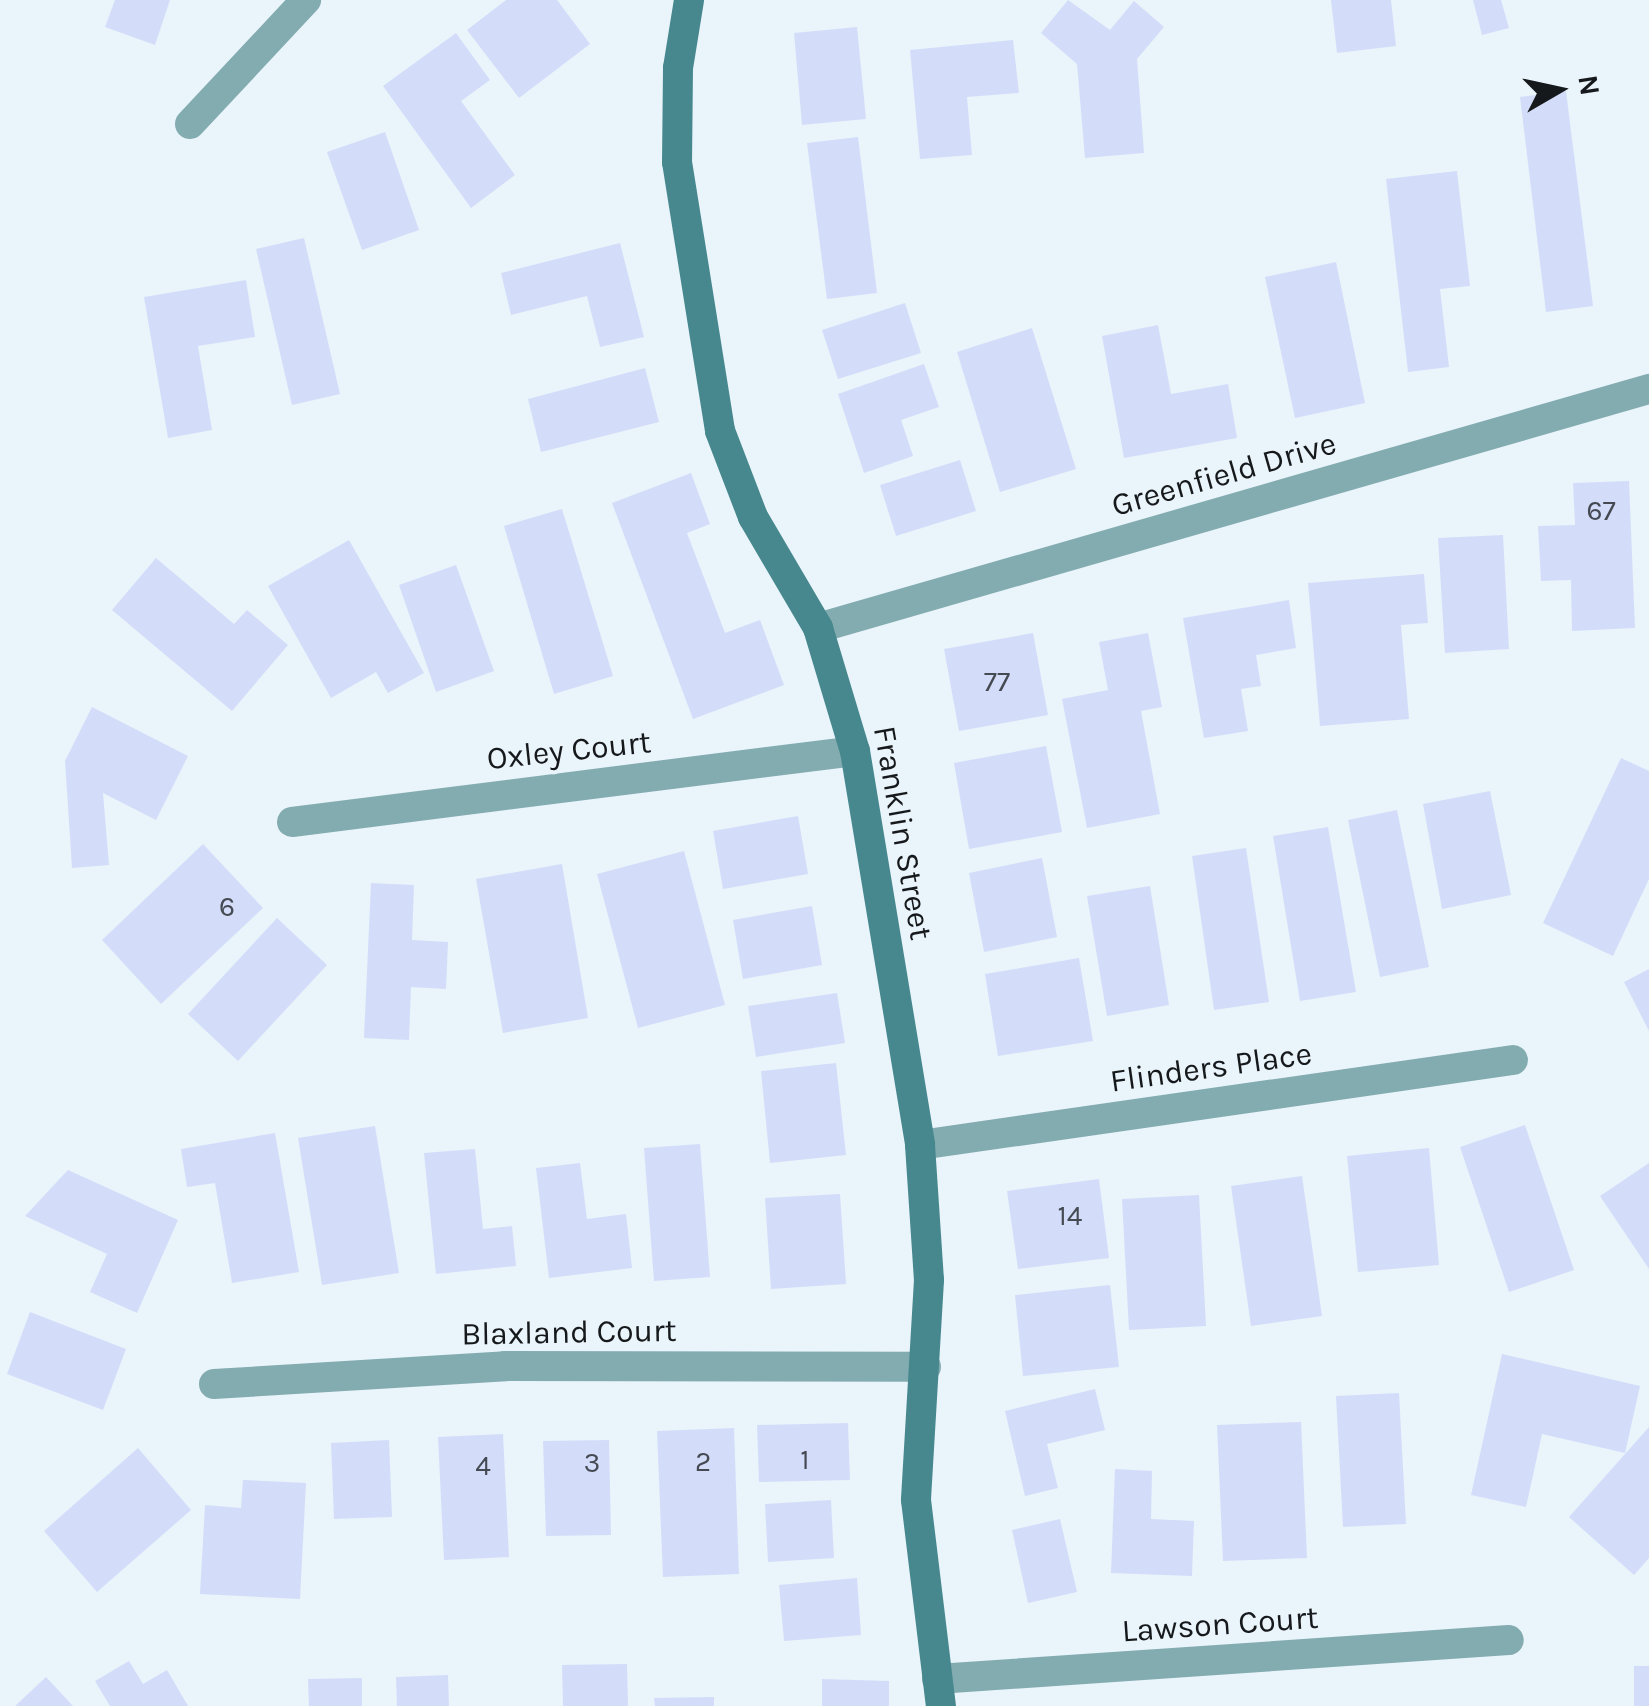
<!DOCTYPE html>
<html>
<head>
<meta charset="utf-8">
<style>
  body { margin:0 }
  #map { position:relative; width:1649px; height:1706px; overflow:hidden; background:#eaf4fb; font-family:Karla,sans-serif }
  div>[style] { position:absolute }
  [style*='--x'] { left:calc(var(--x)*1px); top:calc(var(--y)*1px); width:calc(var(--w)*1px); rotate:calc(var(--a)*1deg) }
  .building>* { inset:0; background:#d3ddf9 }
  .street>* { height:30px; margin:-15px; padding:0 15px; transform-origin:15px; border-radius:15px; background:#83acb0 }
  .secondary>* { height:30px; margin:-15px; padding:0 15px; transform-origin:15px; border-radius:15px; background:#47888f }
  span { translate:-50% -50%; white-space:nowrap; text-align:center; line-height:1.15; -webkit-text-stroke:8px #eaf4fb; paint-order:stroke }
  .number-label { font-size:28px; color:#454a52 }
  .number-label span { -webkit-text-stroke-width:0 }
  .street-label { font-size:32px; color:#16191b }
  .north { position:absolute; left:1509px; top:40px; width:100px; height:100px; -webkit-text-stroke:8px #eaf4fb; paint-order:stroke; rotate:81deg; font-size:28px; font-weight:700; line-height:40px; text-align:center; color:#16191b }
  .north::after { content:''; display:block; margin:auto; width:35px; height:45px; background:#16191b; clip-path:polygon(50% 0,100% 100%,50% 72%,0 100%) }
</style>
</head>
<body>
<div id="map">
  <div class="building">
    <i style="clip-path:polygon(115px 0,170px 0,155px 45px,105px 27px)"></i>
    <i style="clip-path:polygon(506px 0,557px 0,590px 44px,519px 98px,467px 30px)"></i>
    <i style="clip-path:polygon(1068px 0,1110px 30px,1134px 1px,1164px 27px,1137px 59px,1144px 153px,1085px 158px,1077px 64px,1041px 33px)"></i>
    <i style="clip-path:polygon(1331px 0,1391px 0,1396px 46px,1337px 53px)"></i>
    <i style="clip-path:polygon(1473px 0,1501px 0,1509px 28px,1482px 35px)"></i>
    <i style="clip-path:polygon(857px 27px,866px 119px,802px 125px,794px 33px)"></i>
    <i style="clip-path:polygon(456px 33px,490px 80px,461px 101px,515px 175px,471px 208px,383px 86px)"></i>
    <i style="clip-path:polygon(1013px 40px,1019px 93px,967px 97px,972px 155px,920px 159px,910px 50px)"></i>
    <i style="clip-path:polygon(1566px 91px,1593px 306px,1546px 312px,1520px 97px)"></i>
    <i style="clip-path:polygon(385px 132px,419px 230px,362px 250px,327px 152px)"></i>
    <i style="clip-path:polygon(858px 137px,877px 293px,827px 299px,807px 143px)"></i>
    <i style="clip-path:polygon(1457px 171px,1470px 286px,1440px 289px,1449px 367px,1408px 372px,1386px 179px)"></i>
    <i style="clip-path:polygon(304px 238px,340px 394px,292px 405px,256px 249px)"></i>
    <i style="clip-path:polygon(620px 243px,644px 337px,600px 347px,587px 296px,511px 315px,501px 273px)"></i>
    <i style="clip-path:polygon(1336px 262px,1365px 403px,1295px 418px,1265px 277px)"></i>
    <i style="clip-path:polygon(246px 280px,255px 337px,198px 346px,212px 430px,168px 438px,144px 297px)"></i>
    <i style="clip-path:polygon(905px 303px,921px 353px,838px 379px,822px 330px)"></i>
    <i style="clip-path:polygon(1158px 325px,1171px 394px,1228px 384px,1237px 438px,1124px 458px,1102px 336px)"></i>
    <i style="clip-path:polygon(1032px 328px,1076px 469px,1000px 492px,957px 352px)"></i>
    <i style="clip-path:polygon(924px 364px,939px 407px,901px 420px,913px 456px,864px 473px,838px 394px)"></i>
    <i style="clip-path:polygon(645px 368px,659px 422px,541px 452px,528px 399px)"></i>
    <i style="clip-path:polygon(960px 460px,976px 511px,896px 536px,880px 485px)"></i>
    <i style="clip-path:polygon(691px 473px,710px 524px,687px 533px,725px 633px,760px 620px,784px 685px,693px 719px,612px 503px)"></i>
    <i style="clip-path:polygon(1629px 481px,1635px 628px,1572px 631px,1571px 580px,1541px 581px,1538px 526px,1575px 525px,1573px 483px)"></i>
    <i style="clip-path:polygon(562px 509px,613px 676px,554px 694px,504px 526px)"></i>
    <i style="clip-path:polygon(1503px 535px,1509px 649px,1445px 653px,1438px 538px)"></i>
    <i style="clip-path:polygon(349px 540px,424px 673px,388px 693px,376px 672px,331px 698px,268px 586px)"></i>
    <i style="clip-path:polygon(156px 558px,234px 624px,247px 610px,288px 645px,232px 711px,112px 610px)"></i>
    <i style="clip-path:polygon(456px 565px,494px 671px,436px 692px,399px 585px)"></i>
    <i style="clip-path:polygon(1424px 574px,1428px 623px,1401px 625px,1409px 719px,1320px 726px,1308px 583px)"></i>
    <i style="clip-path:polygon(1289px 600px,1296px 648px,1256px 655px,1261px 686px,1241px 689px,1248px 731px,1204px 738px,1183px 618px)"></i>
    <i style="clip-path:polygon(1033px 633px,1048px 715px,959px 731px,944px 649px)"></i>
    <i style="clip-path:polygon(1148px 633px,1162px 707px,1141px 711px,1160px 814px,1087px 828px,1062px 699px,1108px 690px,1099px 642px)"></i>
    <i style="clip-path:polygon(92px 707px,188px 756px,156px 820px,103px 793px,109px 865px,72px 868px,65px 761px)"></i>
    <i style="clip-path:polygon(1046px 746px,1062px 832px,969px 849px,954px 763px)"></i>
    <i style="clip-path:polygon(1621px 758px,1649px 771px,1649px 879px,1613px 956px,1543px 923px)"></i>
    <i style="clip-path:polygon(1490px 791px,1511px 895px,1442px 909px,1423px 804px)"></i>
    <i style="clip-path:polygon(1397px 810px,1429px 967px,1380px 977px,1348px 820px)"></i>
    <i style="clip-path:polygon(798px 816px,808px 874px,723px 889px,713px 831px)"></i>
    <i style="clip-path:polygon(1328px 827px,1356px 992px,1300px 1001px,1273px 836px)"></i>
    <i style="clip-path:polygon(203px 844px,263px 908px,161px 1004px,102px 940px)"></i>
    <i style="clip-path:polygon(1246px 848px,1269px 1002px,1214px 1010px,1192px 856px)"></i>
    <i style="clip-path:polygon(684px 851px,725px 1005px,638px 1028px,597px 874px)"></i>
    <i style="clip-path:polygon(1042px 858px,1057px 937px,984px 952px,969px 873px)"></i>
    <i style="clip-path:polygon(562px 864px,588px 1018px,503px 1033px,476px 879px)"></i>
    <i style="clip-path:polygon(371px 883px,414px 885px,412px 940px,448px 942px,446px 989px,411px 987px,409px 1040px,364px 1038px)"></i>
    <i style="clip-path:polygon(1150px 886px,1169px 1005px,1107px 1016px,1087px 896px)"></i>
    <i style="clip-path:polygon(812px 906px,822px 965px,743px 979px,733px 920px)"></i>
    <i style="clip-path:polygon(277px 918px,327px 965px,238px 1061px,188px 1014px)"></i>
    <i style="clip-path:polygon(1079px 958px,1093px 1041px,998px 1056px,985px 974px)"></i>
    <i style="clip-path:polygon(1649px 969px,1649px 1031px,1624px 982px)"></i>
    <i style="clip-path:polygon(837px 993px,845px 1043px,756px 1057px,748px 1006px)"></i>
    <i style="clip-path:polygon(836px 1063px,846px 1155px,770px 1163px,761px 1071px)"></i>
    <i style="clip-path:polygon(1525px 1125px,1574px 1270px,1509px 1292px,1460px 1147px)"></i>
    <i style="clip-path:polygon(375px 1126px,399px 1273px,322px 1285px,298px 1138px)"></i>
    <i style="clip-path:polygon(275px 1133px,299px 1272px,232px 1283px,215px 1183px,187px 1187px,181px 1149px)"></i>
    <i style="clip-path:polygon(700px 1144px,710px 1277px,654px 1281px,644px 1148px)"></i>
    <i style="clip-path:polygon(1429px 1148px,1439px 1265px,1358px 1272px,1347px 1156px)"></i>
    <i style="clip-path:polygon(475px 1149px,483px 1229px,512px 1226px,516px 1266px,436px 1274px,424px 1153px)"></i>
    <i style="clip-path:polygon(580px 1163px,587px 1219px,626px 1214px,632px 1268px,549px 1278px,536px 1168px)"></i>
    <i style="clip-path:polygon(1649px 1163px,1649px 1269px,1600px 1196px)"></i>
    <i style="clip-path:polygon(68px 1170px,178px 1220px,137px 1313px,90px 1292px,107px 1254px,25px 1216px)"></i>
    <i style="clip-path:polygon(1302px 1176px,1322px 1316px,1251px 1326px,1231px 1186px)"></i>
    <i style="clip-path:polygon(1099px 1179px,1109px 1258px,1018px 1269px,1007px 1191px)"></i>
    <i style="clip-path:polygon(840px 1194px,846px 1284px,771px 1289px,765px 1198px)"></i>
    <i style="clip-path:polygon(1199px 1195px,1206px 1326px,1129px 1330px,1122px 1199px)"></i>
    <i style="clip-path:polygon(1110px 1285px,1119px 1367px,1023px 1376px,1015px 1295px)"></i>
    <i style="clip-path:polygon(30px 1312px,126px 1349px,103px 1410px,7px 1374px)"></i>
    <i style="clip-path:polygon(1502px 1354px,1640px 1386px,1625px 1453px,1542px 1434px,1526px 1507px,1471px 1495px)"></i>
    <i style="clip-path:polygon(1095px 1389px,1105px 1430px,1047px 1444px,1058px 1488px,1025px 1496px,1005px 1411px)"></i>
    <i style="clip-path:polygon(1399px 1393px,1406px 1524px,1343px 1527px,1336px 1396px)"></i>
    <i style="clip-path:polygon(1301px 1422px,1307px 1558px,1223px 1561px,1217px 1425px)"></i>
    <i style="clip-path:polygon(848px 1423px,850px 1480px,759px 1482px,757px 1425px)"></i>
    <i style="clip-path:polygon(1649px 1427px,1649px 1558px,1634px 1575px,1569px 1517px)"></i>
    <i style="clip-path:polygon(734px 1428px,739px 1574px,663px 1577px,657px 1431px)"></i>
    <i style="clip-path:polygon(503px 1434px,509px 1557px,444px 1560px,438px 1437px)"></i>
    <i style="clip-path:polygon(389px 1440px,392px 1517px,334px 1519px,331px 1443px)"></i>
    <i style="clip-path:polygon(609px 1440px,611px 1535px,546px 1536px,543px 1441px)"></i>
    <i style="clip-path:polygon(138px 1448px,191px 1510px,97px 1592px,44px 1531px)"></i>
    <i style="clip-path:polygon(1115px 1469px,1152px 1471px,1151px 1519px,1194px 1521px,1192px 1576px,1111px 1573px)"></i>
    <i style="clip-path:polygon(243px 1480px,306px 1483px,300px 1599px,200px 1594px,205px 1505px,241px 1508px)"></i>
    <i style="clip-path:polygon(831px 1500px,834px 1558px,768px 1562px,765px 1504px)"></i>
    <i style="clip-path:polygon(1060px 1519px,1077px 1592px,1028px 1603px,1012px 1530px)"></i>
    <i style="clip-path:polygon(857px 1578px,861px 1635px,784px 1641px,779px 1585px)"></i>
    <i style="clip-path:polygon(129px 1661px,143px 1684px,167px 1670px,188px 1706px,110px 1706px,95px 1681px)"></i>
    <i style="clip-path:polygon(627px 1664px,628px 1706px,563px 1706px,562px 1665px)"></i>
    <i style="clip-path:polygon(1634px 1666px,1649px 1666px,1649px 1706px,1634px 1706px)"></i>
    <i style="clip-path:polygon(448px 1675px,449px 1706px,397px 1706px,396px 1677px)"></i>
    <i style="clip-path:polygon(46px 1677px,73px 1706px,15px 1706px)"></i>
    <i style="clip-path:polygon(362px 1678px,362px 1706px,309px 1706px,308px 1679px)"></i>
    <i style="clip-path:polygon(822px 1679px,889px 1681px,889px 1706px,822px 1706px)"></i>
    <i style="clip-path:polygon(714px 1697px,714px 1706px,655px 1706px,654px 1698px)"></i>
  </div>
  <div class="street">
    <i style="--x:190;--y:124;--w:170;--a:-46.9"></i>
    <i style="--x:818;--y:628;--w:865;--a:-16.05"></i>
    <i style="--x:292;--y:822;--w:567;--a:-7.19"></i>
    <i style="--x:920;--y:1145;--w:599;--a:-8.16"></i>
    <i style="--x:214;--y:1384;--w:292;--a:-3.5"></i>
    <i style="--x:505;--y:1366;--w:421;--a:0.1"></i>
    <i style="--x:937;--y:1679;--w:573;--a:-3.9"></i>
  </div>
  <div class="secondary">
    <i style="--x:689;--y:0;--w:69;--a:99.2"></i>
    <i style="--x:678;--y:68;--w:94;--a:90.6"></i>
    <i style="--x:677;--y:162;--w:272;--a:80.9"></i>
    <i style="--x:720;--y:431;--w:92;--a:69"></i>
    <i style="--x:753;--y:517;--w:129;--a:59.6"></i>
    <i style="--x:818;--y:628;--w:128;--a:73.3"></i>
    <i style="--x:855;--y:751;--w:399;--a:80.6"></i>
    <i style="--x:920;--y:1145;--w:135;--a:86.2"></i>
    <i style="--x:929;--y:1280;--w:220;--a:93.4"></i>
    <i style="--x:916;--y:1500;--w:208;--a:83.1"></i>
  </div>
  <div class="number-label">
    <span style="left:1601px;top:511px">67</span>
    <span style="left:997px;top:682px">77</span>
    <span style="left:227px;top:907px">6</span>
    <span style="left:1070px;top:1216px">14</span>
    <span style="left:805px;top:1460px">1</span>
    <span style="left:703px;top:1462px">2</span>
    <span style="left:592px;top:1463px">3</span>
    <span style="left:483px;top:1466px">4</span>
  </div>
  <div class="street-label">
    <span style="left:1224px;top:475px;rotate:-16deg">Greenfield Drive</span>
    <span style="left:569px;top:751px;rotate:-6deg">Oxley Court</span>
    <span style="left:902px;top:833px;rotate:80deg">Franklin Street</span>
    <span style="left:1211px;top:1068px;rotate:-8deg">Flinders Place</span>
    <span style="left:569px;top:1333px;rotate:-1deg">Blaxland Court</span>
    <span style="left:1220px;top:1625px;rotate:-4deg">Lawson Court</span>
  </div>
  <div class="north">N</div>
</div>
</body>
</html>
